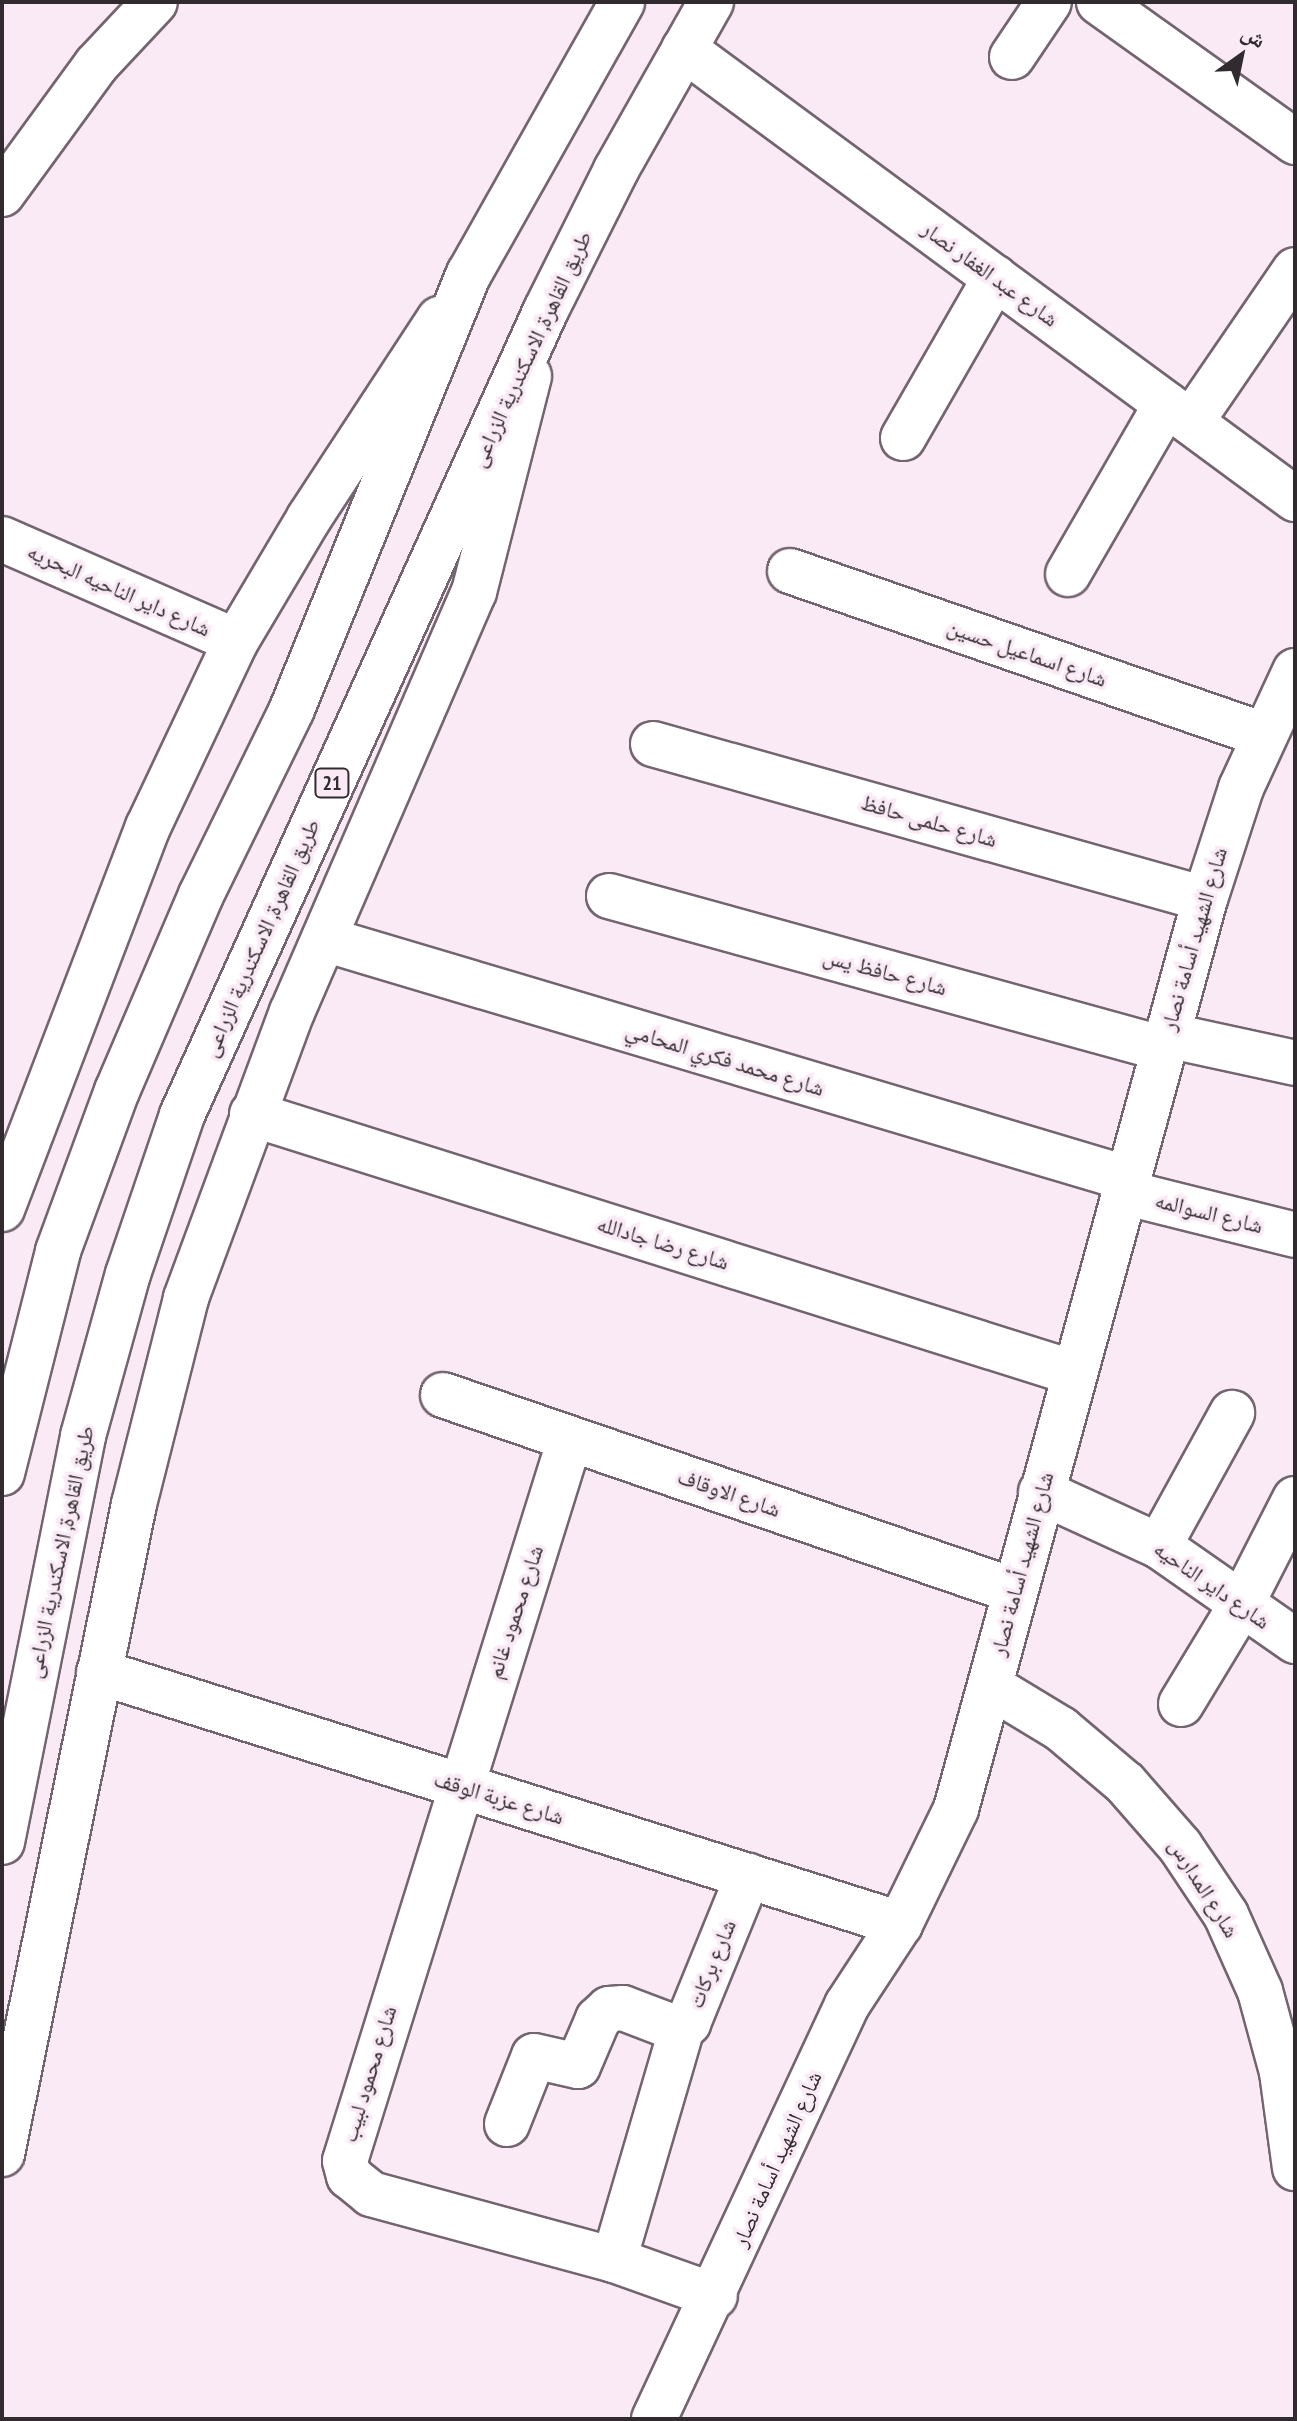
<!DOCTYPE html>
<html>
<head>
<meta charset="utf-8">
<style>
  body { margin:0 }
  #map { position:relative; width:1297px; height:2421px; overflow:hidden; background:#faeaf6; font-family:"PT Sans Narrow","Noto Naskh Arabic",sans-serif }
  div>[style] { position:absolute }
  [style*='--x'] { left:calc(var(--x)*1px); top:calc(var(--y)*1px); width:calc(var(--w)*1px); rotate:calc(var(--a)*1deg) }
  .roads { filter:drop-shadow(2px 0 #736570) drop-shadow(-2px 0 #736570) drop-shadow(0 2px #736570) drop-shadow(0 -2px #736570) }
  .minor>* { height:44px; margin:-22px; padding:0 22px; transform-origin:22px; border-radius:22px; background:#fff }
  .highway>* { height:44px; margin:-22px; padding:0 22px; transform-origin:22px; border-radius:22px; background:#fff }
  span { translate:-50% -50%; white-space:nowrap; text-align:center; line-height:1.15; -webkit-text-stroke:7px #faeaf6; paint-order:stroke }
  .shield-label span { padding:2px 6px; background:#faeaf6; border:2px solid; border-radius:6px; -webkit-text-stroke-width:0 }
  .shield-label { font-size:20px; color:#312b2f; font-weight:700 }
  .street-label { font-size:22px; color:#312b2f }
  .frame { position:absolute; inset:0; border:4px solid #312b2f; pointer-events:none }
  .north { position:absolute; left:1201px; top:16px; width:80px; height:80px; -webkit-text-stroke:6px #faeaf6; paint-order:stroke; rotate:33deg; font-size:22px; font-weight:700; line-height:32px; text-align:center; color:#312b2f }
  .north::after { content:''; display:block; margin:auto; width:28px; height:36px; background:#312b2f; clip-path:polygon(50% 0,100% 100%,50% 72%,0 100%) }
</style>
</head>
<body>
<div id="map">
  <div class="roads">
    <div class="minor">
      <i style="--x:1099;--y:2;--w:241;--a:35.5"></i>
      <i style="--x:684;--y:49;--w:759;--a:36.37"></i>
      <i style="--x:1012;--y:57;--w:66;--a:-56.1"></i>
      <i style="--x:2;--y:194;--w:160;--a:-53.9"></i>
      <i style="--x:96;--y:65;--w:86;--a:-46.9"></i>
      <i style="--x:1191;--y:422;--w:184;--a:-55.6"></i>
      <i style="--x:903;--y:438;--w:185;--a:-60.1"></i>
      <i style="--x:2;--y:539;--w:255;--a:23.6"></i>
      <i style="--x:790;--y:571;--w:502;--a:19.09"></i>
      <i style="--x:1068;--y:574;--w:196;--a:-60"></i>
      <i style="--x:653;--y:744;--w:573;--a:15.68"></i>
      <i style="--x:609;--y:896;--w:573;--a:15.4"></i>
      <i style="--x:324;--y:939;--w:837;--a:16.59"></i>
      <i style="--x:1166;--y:1035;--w:132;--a:12.2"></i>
      <i style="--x:252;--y:1114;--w:862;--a:17.49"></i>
      <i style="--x:1123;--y:1192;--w:177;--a:14"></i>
      <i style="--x:2;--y:1209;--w:409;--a:-69.1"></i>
      <i style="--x:148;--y:827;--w:206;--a:-64.7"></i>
      <i style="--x:236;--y:641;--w:143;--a:-59.3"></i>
      <i style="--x:309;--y:518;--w:238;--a:-56.8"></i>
      <i style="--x:443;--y:1395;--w:605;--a:18.91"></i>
      <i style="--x:570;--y:1439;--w:756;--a:107.31"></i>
      <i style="--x:345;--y:2161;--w:16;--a:75"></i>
      <i style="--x:349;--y:2176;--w:28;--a:39"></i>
      <i style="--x:371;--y:2194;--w:252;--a:15.2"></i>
      <i style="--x:614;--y:2260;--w:107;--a:19.6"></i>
      <i style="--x:1041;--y:1492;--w:130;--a:24.6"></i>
      <i style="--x:1159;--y:1546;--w:166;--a:34.9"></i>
      <i style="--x:1159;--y:1546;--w:152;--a:-61.2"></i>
      <i style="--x:99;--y:1672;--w:840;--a:17.46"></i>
      <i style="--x:990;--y:1686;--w:83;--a:31.2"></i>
      <i style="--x:1061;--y:1729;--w:84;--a:40.2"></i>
      <i style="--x:1125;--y:1783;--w:84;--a:48.9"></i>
      <i style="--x:1180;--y:1846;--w:83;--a:56.3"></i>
      <i style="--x:1226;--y:1915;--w:83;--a:65.9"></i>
      <i style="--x:1260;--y:1991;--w:84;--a:74.8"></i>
      <i style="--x:1282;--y:2072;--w:97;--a:82.3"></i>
      <i style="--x:1181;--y:1704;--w:116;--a:-58.8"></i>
      <i style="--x:1241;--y:1605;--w:119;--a:-63"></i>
      <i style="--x:507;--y:2124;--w:73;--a:-68.3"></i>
      <i style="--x:534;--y:2056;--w:45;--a:12.8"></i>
      <i style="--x:578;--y:2066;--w:51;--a:-66.9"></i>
      <i style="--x:598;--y:2019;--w:15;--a:-42"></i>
      <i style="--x:609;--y:2009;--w:14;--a:-4"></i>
      <i style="--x:623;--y:2008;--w:53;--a:20.8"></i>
      <i style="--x:673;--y:2027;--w:16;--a:-15"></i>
      <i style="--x:688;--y:2023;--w:159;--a:-67.8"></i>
      <i style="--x:2;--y:2154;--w:663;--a:-78.52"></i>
      <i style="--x:134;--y:1504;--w:212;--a:-75.8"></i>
      <i style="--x:186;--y:1298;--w:305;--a:-69.7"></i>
      <i style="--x:292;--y:1012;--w:458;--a:-66.6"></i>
      <i style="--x:474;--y:592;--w:223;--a:-75.7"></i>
      <i style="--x:614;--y:2260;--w:242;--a:-73.7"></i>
      <i style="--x:654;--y:2419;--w:457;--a:-65"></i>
      <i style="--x:847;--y:2005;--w:97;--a:-56.8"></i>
      <i style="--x:900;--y:1924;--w:128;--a:-64"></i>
      <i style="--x:956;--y:1809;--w:943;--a:-74.7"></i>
      <i style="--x:1205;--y:899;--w:117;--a:-72"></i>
      <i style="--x:1241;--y:788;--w:129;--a:-65.2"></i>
    </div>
    <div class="highway">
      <i style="--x:2;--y:1473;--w:229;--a:-75.8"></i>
      <i style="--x:58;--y:1251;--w:171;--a:-69.8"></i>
      <i style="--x:117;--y:1091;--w:213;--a:-66.8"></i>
      <i style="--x:201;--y:895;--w:207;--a:-63.9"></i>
      <i style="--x:292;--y:709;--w:470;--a:-67.9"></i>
      <i style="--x:469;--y:274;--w:312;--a:-60.6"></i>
      <i style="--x:2;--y:1842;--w:414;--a:-78.7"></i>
      <i style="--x:83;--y:1436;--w:168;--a:-74.5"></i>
      <i style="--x:128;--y:1274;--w:168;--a:-71.2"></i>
      <i style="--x:182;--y:1115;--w:883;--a:-65.67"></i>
      <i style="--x:546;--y:310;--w:157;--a:-63.4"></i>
      <i style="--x:616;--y:170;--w:193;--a:-60.5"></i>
    </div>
  </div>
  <div class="shield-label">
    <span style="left:332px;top:783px">21</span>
  </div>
  <div class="street-label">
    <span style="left:990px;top:274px;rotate:36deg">شارع عبد الغفار نصار</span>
    <span style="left:531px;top:349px;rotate:-65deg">طريق القاهرة, الاسكندرية الزراعى</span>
    <span style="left:119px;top:590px;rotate:24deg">شارع داير الناحيه البحريه</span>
    <span style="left:1027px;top:653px;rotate:19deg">شارع اسماعيل حسين</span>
    <span style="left:929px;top:821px;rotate:16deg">شارع حلمى حافظ</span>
    <span style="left:261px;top:938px;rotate:-66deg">طريق القاهرة, الاسكندرية الزراعى</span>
    <span style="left:1194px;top:939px;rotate:-74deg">شارع الشهيد أسامة نصار</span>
    <span style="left:885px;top:972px;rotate:15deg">شارع حافظ يس</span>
    <span style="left:725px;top:1059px;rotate:17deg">شارع محمد فكري المحامي</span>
    <span style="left:1209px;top:1213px;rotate:14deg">شارع السوالمه</span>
    <span style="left:663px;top:1243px;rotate:17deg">شارع رضا جادالله</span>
    <span style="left:729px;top:1493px;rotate:19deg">شارع الاوقاف</span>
    <span style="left:60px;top:1552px;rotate:-78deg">طريق القاهرة, الاسكندرية الزراعى</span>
    <span style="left:1022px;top:1564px;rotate:-75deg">شارع الشهيد أسامة نصار</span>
    <span style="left:1212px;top:1585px;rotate:35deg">شارع داير الناحيه</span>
    <span style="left:515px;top:1612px;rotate:-72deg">شارع محمود غانم</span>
    <span style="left:499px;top:1798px;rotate:17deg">شارع عزبة الوقف</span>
    <span style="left:1204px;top:1888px;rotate:58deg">شارع المدارس</span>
    <span style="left:712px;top:1964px;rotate:-68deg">شارع بركات</span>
    <span style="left:369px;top:2074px;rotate:-73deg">شارع محمود لبيب</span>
    <span style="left:777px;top:2159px;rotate:-66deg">شارع الشهيد أسامة نصار</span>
  </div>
  <div class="frame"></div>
  <div class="north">ش</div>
</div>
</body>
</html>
